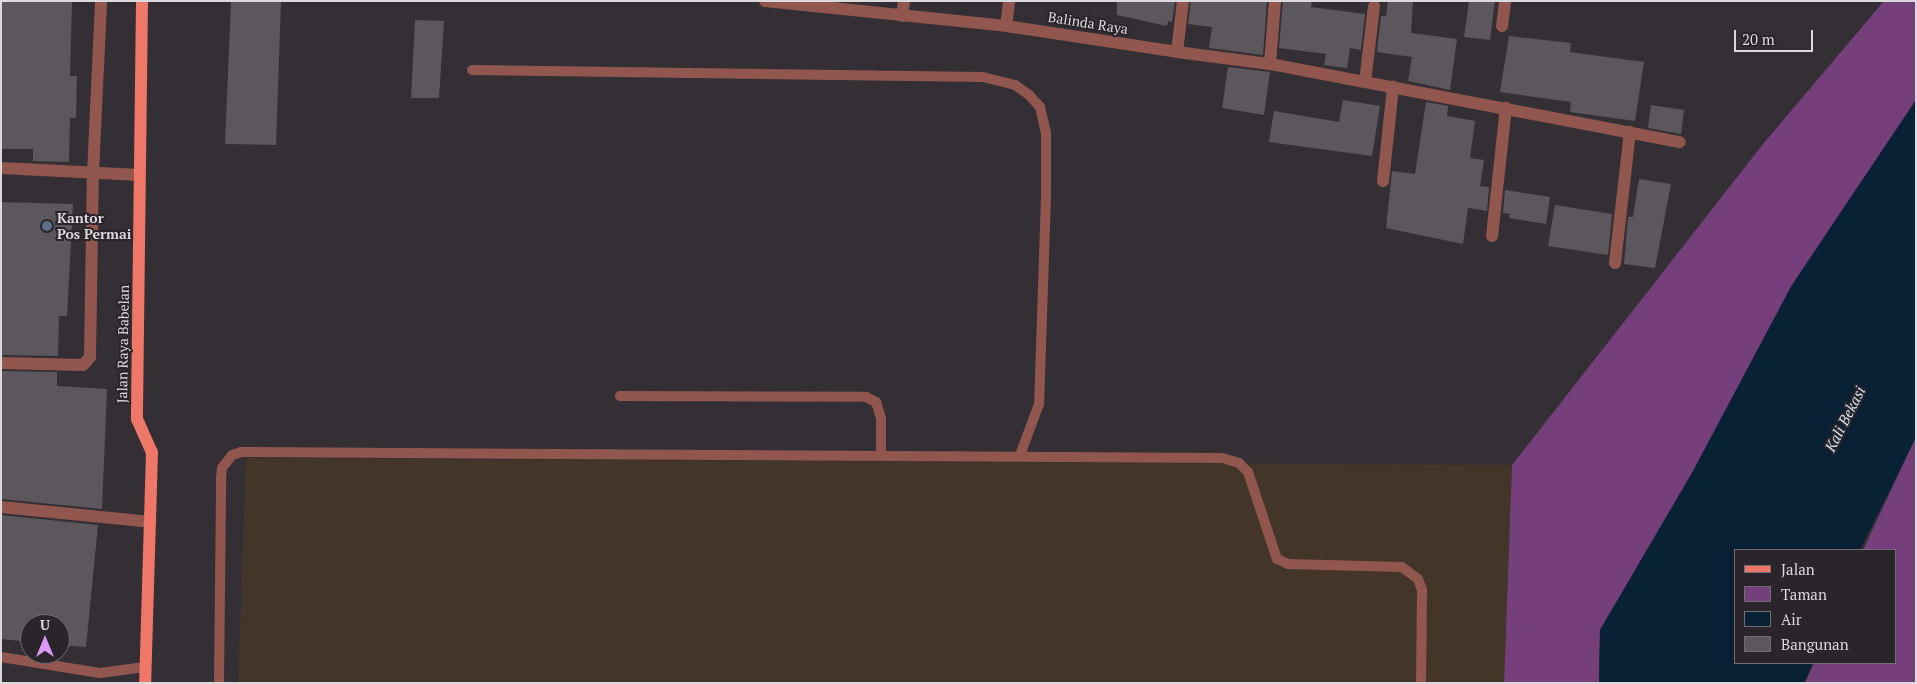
<!DOCTYPE html>
<html>
<head>
<meta charset="utf-8">
<style>
  body { margin:0 }
  #map { position:relative; width:1917px; height:684px; overflow:hidden; background:#342f34; font-family:"PT Serif",serif }
  div>[style] { position:absolute }
  [style*='--x'] { left:calc(var(--x)*1px); top:calc(var(--y)*1px); width:calc(var(--w)*1px); rotate:calc(var(--a)*1deg) }
  .industrial>* { inset:0; background:#443529 }
  .green>* { inset:0; background:#743f7b }
  .water>* { inset:0; background:#092134 }
  .building>* { inset:0; background:#5c575d }
  .service>* { height:10px; margin:-5px; padding:0 5px; transform-origin:5px; border-radius:5px; background:#91574e }
  .minor>* { height:12px; margin:-6px; padding:0 6px; transform-origin:6px; border-radius:6px; background:#91574e }
  .primary>* { height:12px; margin:-6px; padding:0 6px; transform-origin:6px; border-radius:6px; background:#ee7768 }
  .dots>* { width:14px; height:14px; translate:-50% -50%; box-sizing:border-box; border:2px solid #2a252a; border-radius:50% }
  span { translate:-50% -50%; white-space:nowrap; text-align:center; line-height:1.15; -webkit-text-stroke:4px #2a252a; paint-order:stroke }
  .street-label { font-size:14px; color:#dcd9dd }
  .poi-label { font-size:14px; color:#dcd9dd; font-weight:700 }
  .left { translate:0 -50%; text-align:left }
  .water-label { font-size:15px; color:#cee0f0; font-style:italic }
  .frame { position:absolute; inset:0; border:2px solid #dcd9dd; pointer-events:none }
  .legend { position:absolute; left:1734px; top:549px; width:162px; height:115px; box-sizing:border-box; background:#2a252a; border:1px solid #716d72; margin:0; padding:6px 9px; list-style:none; font-size:15px; color:#dcd9dd }
  .legend li { display:flex; align-items:center; gap:10px; height:25px }
  .legend b { width:25px; border:1px solid #716d72 }
  .north { position:absolute; left:20px; top:614px; width:50px; height:50px; box-sizing:border-box; background:#2a252a; border:1px solid #716d72; border-radius:50%; rotate:0deg; font-size:14px; font-weight:700; line-height:20px; text-align:center; color:#dcd9dd }
  .north::after { content:''; display:block; margin:auto; width:18px; height:22px; background:#dc99f5; clip-path:polygon(50% 0,100% 100%,50% 72%,0 100%) }
  .scale { position:absolute; left:1734px; top:30px; width:79px; height:22px; box-sizing:border-box; border:2px solid #dcd9dd; border-top:0; padding-left:6px; font-size:15px; line-height:18px; white-space:nowrap; color:#dcd9dd; -webkit-text-stroke:4px #2a252a; paint-order:stroke }
</style>
</head>
<body>
<div id="map">
  <div class="industrial">
    <i style="clip-path:polygon(246px 458px,1512px 465px,1504px 683px,238px 683px)"></i>
  </div>
  <div class="green">
    <i style="clip-path:polygon(1884px 1px,1916px 1px,1916px 100px,1792px 285px,1692px 473px,1600px 630px,1599px 683px,1504px 683px,1512px 465px,1763px 144px)"></i>
    <i style="clip-path:polygon(1916px 437px,1916px 683px,1805px 683px,1814px 663px,1896px 663px,1896px 550px,1863px 550px)"></i>
  </div>
  <div class="water">
    <i style="clip-path:polygon(1916px 100px,1916px 437px,1860px 550px,1736px 550px,1736px 663px,1813px 663px,1804px 683px,1599px 683px,1600px 630px,1692px 473px,1792px 285px)"></i>
  </div>
  <div class="building">
    <i style="clip-path:polygon(1px 1px,72px 1px,70px 76px,77px 76px,76px 118px,70px 118px,69px 162px,33px 161px,33px 149px,1px 149px)"></i>
    <i style="clip-path:polygon(231px 1px,281px 1px,276px 145px,225px 144px)"></i>
    <i style="clip-path:polygon(1117px 1px,1175px 1px,1172px 22px,1168px 21px,1167px 26px,1117px 15px)"></i>
    <i style="clip-path:polygon(1191px 1px,1267px 1px,1263px 55px,1209px 48px,1212px 27px,1188px 24px)"></i>
    <i style="clip-path:polygon(1283px 1px,1312px 1px,1311px 7px,1365px 14px,1361px 50px,1350px 48px,1347px 68px,1324px 65px,1326px 54px,1279px 48px)"></i>
    <i style="clip-path:polygon(1388px 1px,1413px 1px,1411px 33px,1457px 39px,1450px 90px,1408px 81px,1412px 57px,1377px 52px,1381px 16px,1386px 16px)"></i>
    <i style="clip-path:polygon(1469px 1px,1495px 1px,1490px 40px,1464px 37px)"></i>
    <i style="clip-path:polygon(415px 20px,444px 21px,439px 98px,411px 98px)"></i>
    <i style="clip-path:polygon(1509px 36px,1571px 43px,1570px 52px,1644px 62px,1635px 121px,1570px 112px,1571px 102px,1500px 92px)"></i>
    <i style="clip-path:polygon(1228px 67px,1270px 72px,1264px 115px,1222px 108px)"></i>
    <i style="clip-path:polygon(1343px 100px,1380px 106px,1372px 156px,1269px 142px,1274px 111px,1339px 122px)"></i>
    <i style="clip-path:polygon(1426px 102px,1448px 106px,1447px 116px,1475px 121px,1470px 158px,1484px 160px,1480px 186px,1489px 187px,1487px 211px,1468px 208px,1463px 244px,1386px 228px,1392px 171px,1415px 174px)"></i>
    <i style="clip-path:polygon(1651px 105px,1684px 110px,1681px 134px,1648px 128px)"></i>
    <i style="clip-path:polygon(1639px 179px,1671px 184px,1655px 268px,1624px 264px,1628px 217px,1633px 217px)"></i>
    <i style="clip-path:polygon(1505px 190px,1550px 197px,1546px 224px,1509px 218px,1510px 214px,1503px 213px)"></i>
    <i style="clip-path:polygon(1px 202px,73px 204px,67px 316px,59px 316px,58px 356px,1px 355px)"></i>
    <i style="clip-path:polygon(1555px 205px,1612px 214px,1608px 255px,1548px 246px)"></i>
    <i style="clip-path:polygon(1px 371px,57px 372px,57px 386px,107px 389px,102px 509px,1px 499px)"></i>
    <i style="clip-path:polygon(1px 515px,98px 525px,86px 647px,60px 645px,60px 624px,30px 624px,30px 642px,1px 639px)"></i>
  </div>
  <div class="service">
    <i style="--x:472;--y:70;--w:511;--a:0.78"></i>
    <i style="--x:983;--y:77;--w:33;--a:14"></i>
    <i style="--x:1015;--y:85;--w:16;--a:35"></i>
    <i style="--x:1028;--y:94;--w:18;--a:47"></i>
    <i style="--x:1040;--y:107;--w:26;--a:77"></i>
    <i style="--x:1046;--y:132;--w:64;--a:90"></i>
    <i style="--x:1046;--y:196;--w:208;--a:91.9"></i>
    <i style="--x:1039;--y:404;--w:54;--a:110.4"></i>
    <i style="--x:620;--y:396;--w:246;--a:0.2"></i>
    <i style="--x:866;--y:397;--w:11;--a:27"></i>
    <i style="--x:876;--y:402;--w:17;--a:73"></i>
    <i style="--x:881;--y:418;--w:37;--a:90"></i>
    <i style="--x:1;--y:657;--w:100;--a:9.2"></i>
    <i style="--x:100;--y:673;--w:45;--a:-7.6"></i>
    <i style="--x:219;--y:683;--w:205;--a:-89.4"></i>
    <i style="--x:221;--y:478;--w:10;--a:-84"></i>
    <i style="--x:222;--y:468;--w:16;--a:-52"></i>
    <i style="--x:232;--y:455;--w:9;--a:-18"></i>
    <i style="--x:241;--y:452;--w:981;--a:0.35"></i>
    <i style="--x:1222;--y:458;--w:18;--a:16"></i>
    <i style="--x:1239;--y:463;--w:13;--a:45"></i>
    <i style="--x:1248;--y:472;--w:92;--a:71.6"></i>
    <i style="--x:1277;--y:559;--w:12;--a:24"></i>
    <i style="--x:1288;--y:564;--w:114;--a:1.5"></i>
    <i style="--x:1402;--y:567;--w:20;--a:37"></i>
    <i style="--x:1418;--y:579;--w:12;--a:70"></i>
    <i style="--x:1422;--y:590;--w:93;--a:90.6"></i>
  </div>
  <div class="minor">
    <i style="--x:765;--y:1;--w:242;--a:5.9"></i>
    <i style="--x:1006;--y:26;--w:173;--a:8.6"></i>
    <i style="--x:1177;--y:52;--w:51;--a:-83.3"></i>
    <i style="--x:902;--y:16;--w:15;--a:-82"></i>
    <i style="--x:1006;--y:26;--w:25;--a:-83"></i>
    <i style="--x:1502;--y:26;--w:25;--a:-83"></i>
    <i style="--x:1177;--y:52;--w:94;--a:7.4"></i>
    <i style="--x:1270;--y:64;--w:417;--a:10.8"></i>
    <i style="--x:1270;--y:64;--w:63;--a:-85.5"></i>
    <i style="--x:1365;--y:82;--w:76;--a:-83.2"></i>
    <i style="--x:1;--y:168;--w:139;--a:2.9"></i>
    <i style="--x:1383;--y:181;--w:95;--a:-83.9"></i>
    <i style="--x:1492;--y:236;--w:129;--a:-83.8"></i>
    <i style="--x:1615;--y:263;--w:132;--a:-83.5"></i>
    <i style="--x:1;--y:363;--w:82;--a:1.4"></i>
    <i style="--x:83;--y:365;--w:11;--a:-49"></i>
    <i style="--x:90;--y:357;--w:184;--a:-89.1"></i>
    <i style="--x:93;--y:173;--w:172;--a:-87.3"></i>
    <i style="--x:1;--y:507;--w:150;--a:5.7"></i>
  </div>
  <div class="primary">
    <i style="--x:142;--y:1;--w:418;--a:90.7"></i>
    <i style="--x:137;--y:419;--w:36;--a:66"></i>
    <i style="--x:152;--y:452;--w:231;--a:91.7"></i>
  </div>
  <div class="dots">
    <i style="left:47px;top:226px;background:#5c6f8a"></i>
  </div>
  <div class="street-label">
    <span style="left:1088px;top:23px;rotate:9deg">Balinda Raya</span>
    <span style="left:123px;top:344px;rotate:-89deg">Jalan Raya Babelan</span>
  </div>
  <div class="poi-label">
    <span class="left" style="left:57px;top:226px">Kantor<br>Pos Permai</span>
  </div>
  <div class="water-label">
    <span style="left:1845px;top:419px;rotate:-63deg">Kali Bekasi</span>
  </div>
  <div class="frame"></div>
  <ul class="legend">
  <li><b style="height:6px;background:#ee7768"></b>Jalan</li>
  <li><b style="height:14px;background:#743f7b"></b>Taman</li>
  <li><b style="height:14px;background:#092134"></b>Air</li>
  <li><b style="height:14px;background:#5c575d"></b>Bangunan</li>
  </ul>
  <div class="north">U</div>
  <div class="scale">20 m</div>
</div>
</body>
</html>
